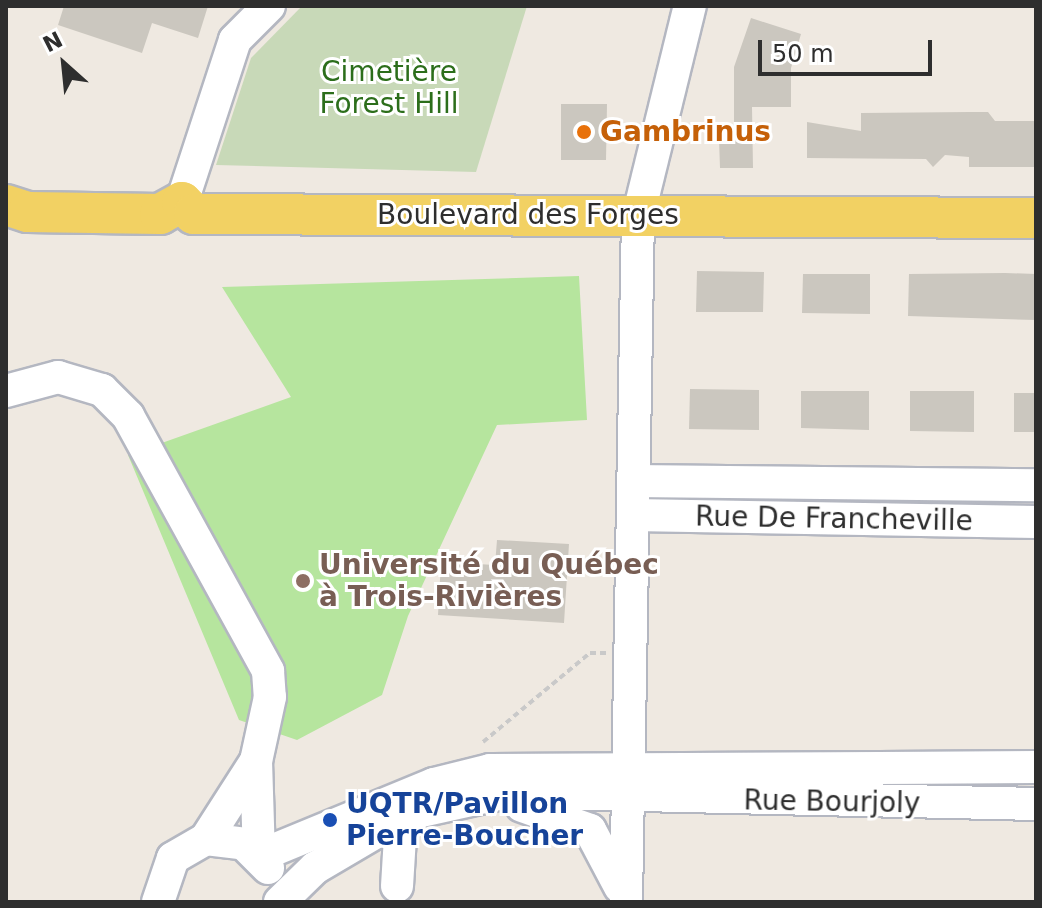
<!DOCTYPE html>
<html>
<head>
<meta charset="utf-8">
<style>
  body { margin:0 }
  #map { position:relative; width:1042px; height:908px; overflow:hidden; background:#efe9e1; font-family:"DejaVu Sans",sans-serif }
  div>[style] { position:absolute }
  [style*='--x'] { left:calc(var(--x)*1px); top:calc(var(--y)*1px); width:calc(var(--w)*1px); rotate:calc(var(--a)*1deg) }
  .green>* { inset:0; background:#b6e59e }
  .cemetery>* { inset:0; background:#c8d9b8 }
  .building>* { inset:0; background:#cbc7bf }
  .path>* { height:4px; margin-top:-2px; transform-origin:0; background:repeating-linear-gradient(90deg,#c9c9c9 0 6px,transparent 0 10px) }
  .roads { filter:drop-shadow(2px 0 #b4b7c1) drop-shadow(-2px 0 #b4b7c1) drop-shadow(0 2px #b4b7c1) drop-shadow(0 -2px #b4b7c1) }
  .minor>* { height:32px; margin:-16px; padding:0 16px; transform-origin:16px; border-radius:16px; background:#fff }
  .major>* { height:40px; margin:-20px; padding:0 20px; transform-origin:20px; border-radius:20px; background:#f2d163 }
  .dots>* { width:22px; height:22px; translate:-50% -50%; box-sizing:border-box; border:4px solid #fff; border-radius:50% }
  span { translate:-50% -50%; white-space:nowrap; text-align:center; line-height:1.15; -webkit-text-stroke:6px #fff; paint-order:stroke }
  .park-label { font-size:28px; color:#2c6e1b }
  .food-label { font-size:28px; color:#c56008; font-weight:700 }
  .left { translate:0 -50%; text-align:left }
  .street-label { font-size:28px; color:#2e2e2e }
  .education-label { font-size:28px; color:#785e54; font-weight:700 }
  .transit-label { font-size:28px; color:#164399; font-weight:700 }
  .frame { position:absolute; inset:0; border:8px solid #2e2e2e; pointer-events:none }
  .north { position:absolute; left:24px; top:24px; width:80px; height:80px; -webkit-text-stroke:6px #fff; paint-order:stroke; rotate:333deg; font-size:22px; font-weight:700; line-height:32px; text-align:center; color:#2e2e2e }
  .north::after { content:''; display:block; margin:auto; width:28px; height:36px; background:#2e2e2e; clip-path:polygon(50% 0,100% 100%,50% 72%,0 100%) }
  .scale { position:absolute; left:758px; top:40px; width:174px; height:36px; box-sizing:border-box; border:4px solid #2e2e2e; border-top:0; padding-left:10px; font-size:24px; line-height:28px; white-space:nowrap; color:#2e2e2e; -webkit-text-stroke:6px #fff; paint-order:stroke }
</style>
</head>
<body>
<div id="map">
  <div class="green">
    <i style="clip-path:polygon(579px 276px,587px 420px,497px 425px,408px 616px,382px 695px,297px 740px,239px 720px,128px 455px,291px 397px,222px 287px)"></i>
  </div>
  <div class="cemetery">
    <i style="clip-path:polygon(302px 6px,527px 6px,476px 172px,216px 165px,251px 58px)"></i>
  </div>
  <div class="building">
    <i style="clip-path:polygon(64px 6px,208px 6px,198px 38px,152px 23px,142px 53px,58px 25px)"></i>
    <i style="clip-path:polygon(751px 18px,801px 34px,791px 68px,791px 107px,752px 107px,753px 168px,720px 168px,719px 139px,734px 139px,734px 67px)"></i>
    <i style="clip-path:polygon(561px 104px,607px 104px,606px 160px,561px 160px)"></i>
    <i style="clip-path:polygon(969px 112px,988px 112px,995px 121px,1036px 121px,1036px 167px,969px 167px,969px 157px,945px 155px,933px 167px,926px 159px,807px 158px,807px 122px,861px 131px,861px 113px)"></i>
    <i style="clip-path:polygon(697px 271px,764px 272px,763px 312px,696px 312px)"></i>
    <i style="clip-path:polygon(1005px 273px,1036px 274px,1036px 320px,908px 316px,909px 274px)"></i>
    <i style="clip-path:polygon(803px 274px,870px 274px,870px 314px,802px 313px)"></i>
    <i style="clip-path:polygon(690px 389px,759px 390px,759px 430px,689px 429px)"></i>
    <i style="clip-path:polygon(801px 391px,869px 391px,869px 430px,801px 428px)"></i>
    <i style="clip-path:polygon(910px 391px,974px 391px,974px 432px,910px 431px)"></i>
    <i style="clip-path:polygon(1014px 393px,1036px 393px,1036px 432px,1014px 432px)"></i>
    <i style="clip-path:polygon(497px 540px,569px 544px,564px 623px,438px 615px,441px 562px,495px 565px)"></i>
  </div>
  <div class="path">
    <i style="--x:483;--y:742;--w:139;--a:-39.8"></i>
    <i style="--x:590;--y:653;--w:16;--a:0"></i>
  </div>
  <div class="roads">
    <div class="minor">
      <i style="--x:182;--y:202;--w:170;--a:-71.9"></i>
      <i style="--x:235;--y:40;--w:48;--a:-45"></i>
      <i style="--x:6;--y:391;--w:54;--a:-15.1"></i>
      <i style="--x:58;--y:377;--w:46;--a:16.5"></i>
      <i style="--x:102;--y:390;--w:37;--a:45"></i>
      <i style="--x:128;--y:416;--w:291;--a:61.2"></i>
      <i style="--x:268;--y:671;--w:26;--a:86"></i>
      <i style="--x:270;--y:697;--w:66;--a:102.3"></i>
      <i style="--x:633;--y:481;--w:403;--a:0.6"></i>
      <i style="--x:633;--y:515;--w:403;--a:1"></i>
      <i style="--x:522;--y:806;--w:72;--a:19.4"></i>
      <i style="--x:590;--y:830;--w:64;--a:62.2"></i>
      <i style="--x:422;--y:811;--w:88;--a:-12.5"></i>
      <i style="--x:508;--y:792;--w:528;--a:1.3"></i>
      <i style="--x:206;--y:839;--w:93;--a:-57.3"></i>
      <i style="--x:256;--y:761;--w:95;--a:88.2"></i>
      <i style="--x:259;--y:856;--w:189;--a:-22.4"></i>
      <i style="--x:434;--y:784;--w:58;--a:-14"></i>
      <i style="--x:490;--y:770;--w:546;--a:-0.31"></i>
      <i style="--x:397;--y:886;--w:66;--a:-86.5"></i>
      <i style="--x:158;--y:902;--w:46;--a:-71.2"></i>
      <i style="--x:173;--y:858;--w:38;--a:-30"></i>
      <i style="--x:206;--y:839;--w:38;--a:7"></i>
      <i style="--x:244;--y:844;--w:34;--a:45"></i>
      <i style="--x:280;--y:902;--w:49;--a:-44.2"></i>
      <i style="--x:315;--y:868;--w:71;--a:-30.5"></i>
      <i style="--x:626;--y:902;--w:685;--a:-89"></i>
      <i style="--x:638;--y:217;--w:217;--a:-76.2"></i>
    </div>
    <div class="major">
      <i style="--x:6;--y:205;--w:23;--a:18"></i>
      <i style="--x:28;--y:212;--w:132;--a:0.9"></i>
      <i style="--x:160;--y:214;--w:25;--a:-29"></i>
      <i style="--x:182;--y:202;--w:17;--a:45"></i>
      <i style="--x:194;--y:214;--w:842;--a:0.27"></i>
    </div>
  </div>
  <div class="dots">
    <i style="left:584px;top:132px;background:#e8710a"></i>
    <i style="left:303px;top:581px;background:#8d6e63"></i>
    <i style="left:330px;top:820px;background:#1a4fb4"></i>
  </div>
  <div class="park-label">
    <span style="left:389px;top:88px">Cimetière<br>Forest Hill</span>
  </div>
  <div class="food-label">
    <span class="left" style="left:600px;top:132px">Gambrinus</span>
  </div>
  <div class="street-label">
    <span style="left:528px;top:215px">Boulevard des Forges</span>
    <span style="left:834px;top:519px;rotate:1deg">Rue De Francheville</span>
    <span style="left:832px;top:802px;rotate:1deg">Rue Bourjoly</span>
  </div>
  <div class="education-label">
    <span class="left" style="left:319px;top:581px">Université du Québec<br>à Trois-Rivières</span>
  </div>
  <div class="transit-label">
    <span class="left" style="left:346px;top:820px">UQTR/Pavillon<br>Pierre-Boucher</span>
  </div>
  <div class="frame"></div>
  <div class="north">N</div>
  <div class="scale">50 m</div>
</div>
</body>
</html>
